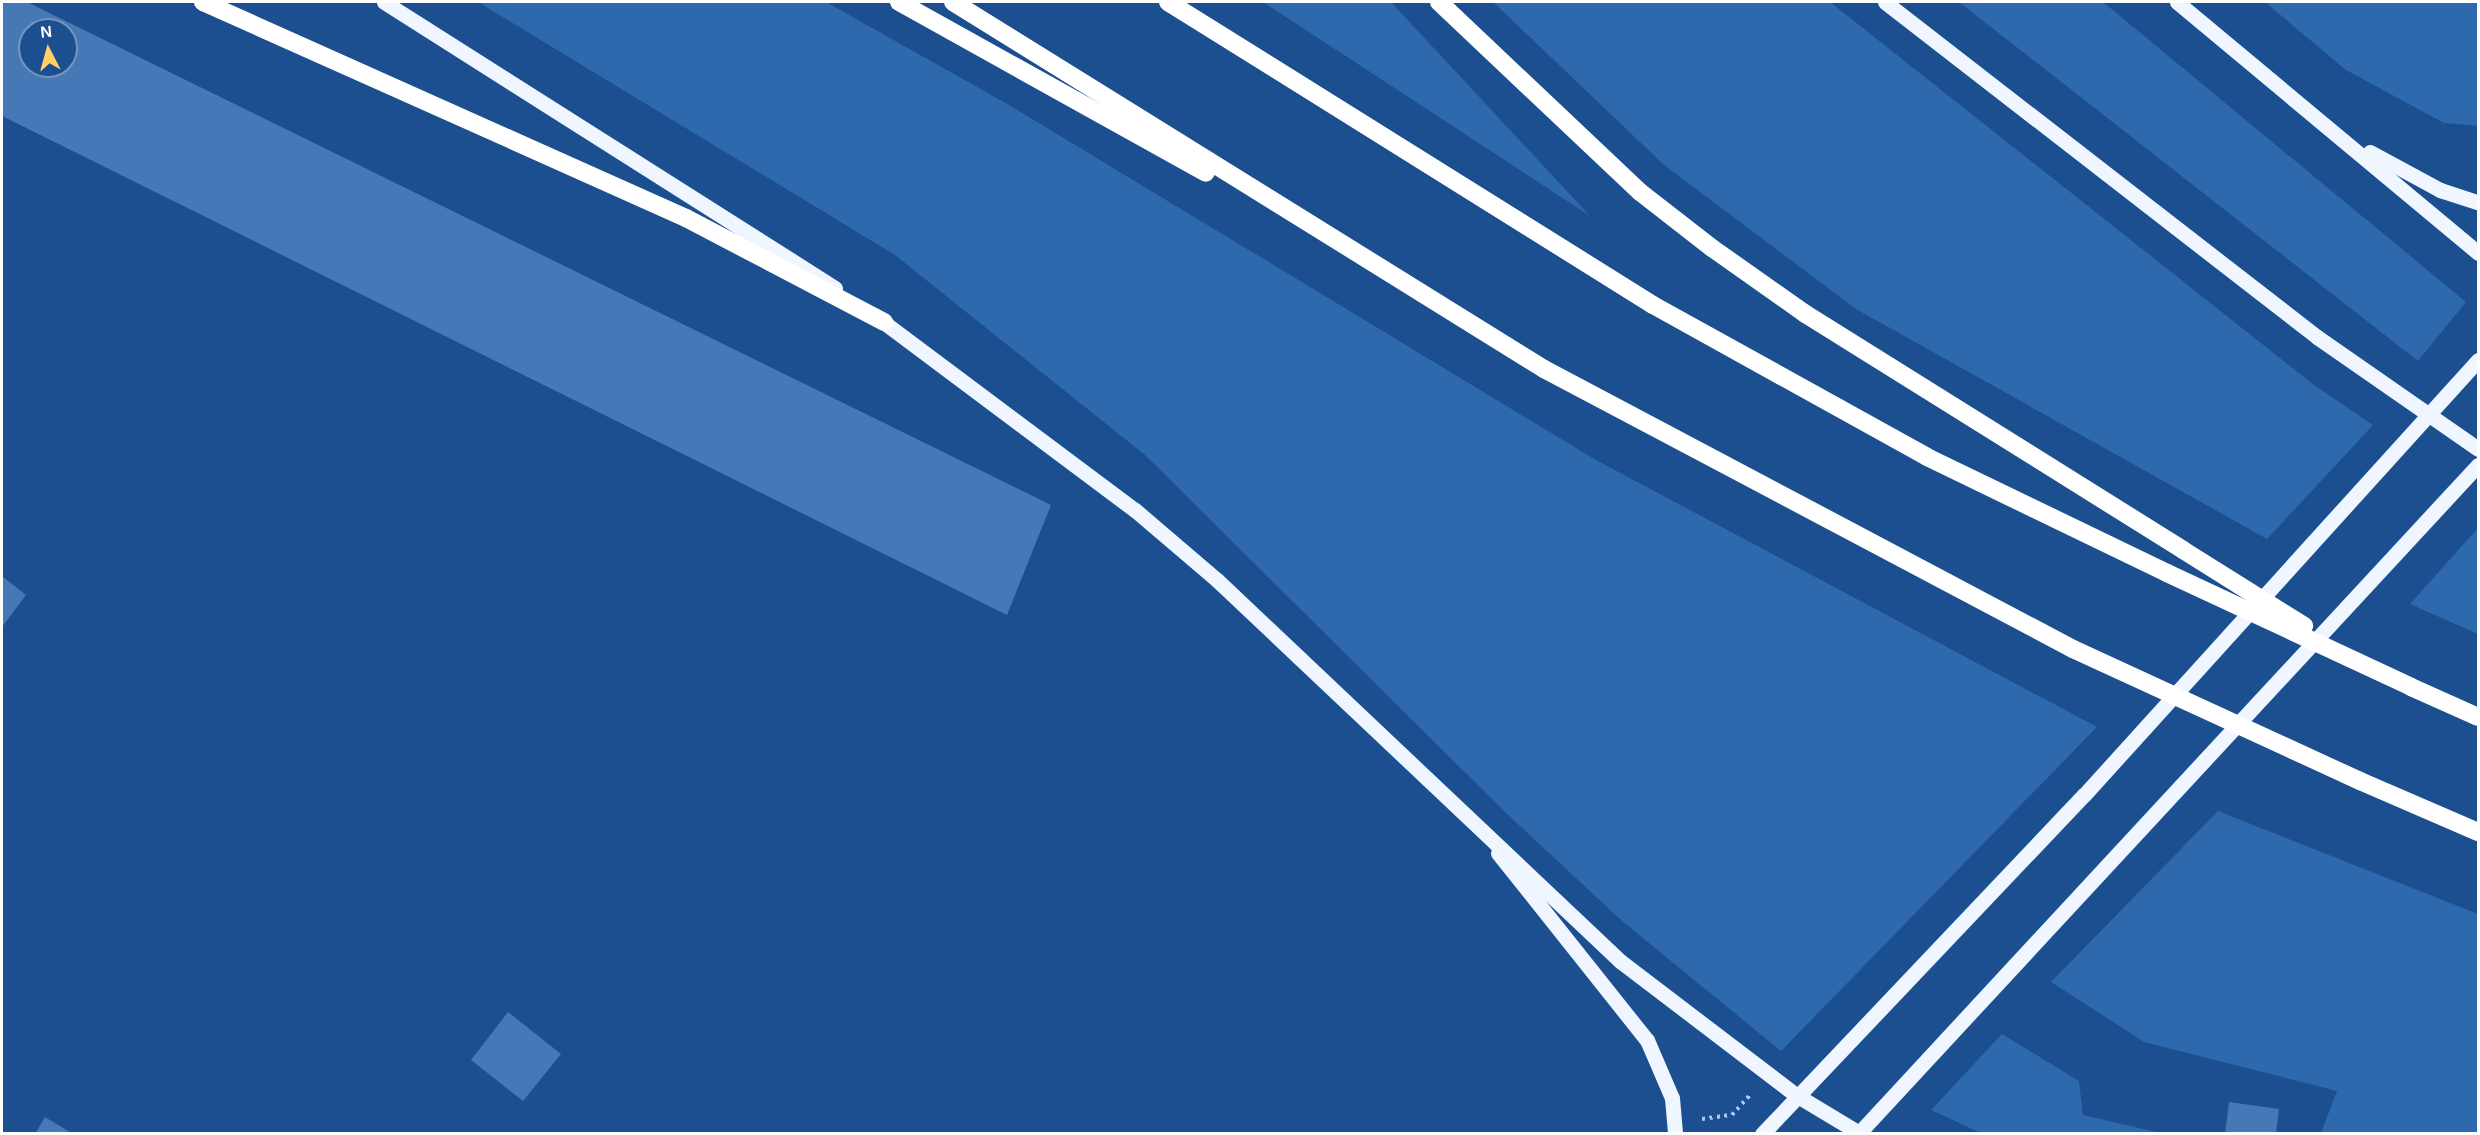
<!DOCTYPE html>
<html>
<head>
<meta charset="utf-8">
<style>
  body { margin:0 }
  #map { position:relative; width:2480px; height:1135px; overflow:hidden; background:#1b4f8f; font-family:Arial,sans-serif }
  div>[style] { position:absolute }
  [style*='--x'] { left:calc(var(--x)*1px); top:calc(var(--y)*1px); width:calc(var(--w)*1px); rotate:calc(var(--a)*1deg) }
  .green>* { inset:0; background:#2e69ad }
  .building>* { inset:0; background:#4478b7 }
  .path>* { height:4px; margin-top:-2px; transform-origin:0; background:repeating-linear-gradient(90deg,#a9c9ee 0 3px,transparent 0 7.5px) }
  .major>* { height:15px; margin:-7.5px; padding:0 7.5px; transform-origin:7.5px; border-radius:7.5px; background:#f0f6ff }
  .highway>* { height:18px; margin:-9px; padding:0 9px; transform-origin:9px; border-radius:9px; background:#fff }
  .major-bridge>* { height:15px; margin:-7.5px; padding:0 7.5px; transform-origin:7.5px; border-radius:7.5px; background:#f0f6ff }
  .highway-bridge>* { height:18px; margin:-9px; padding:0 9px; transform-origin:9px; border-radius:9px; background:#fff }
  span { translate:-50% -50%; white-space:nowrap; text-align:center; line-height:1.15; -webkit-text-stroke:4.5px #1b4f8f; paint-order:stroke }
  .frame { position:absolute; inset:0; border:3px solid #fff; pointer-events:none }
  .north { position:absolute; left:18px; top:18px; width:60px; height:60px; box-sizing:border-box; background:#1b4f8f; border:2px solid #7695bc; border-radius:50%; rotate:354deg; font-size:16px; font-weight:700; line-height:24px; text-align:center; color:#fff }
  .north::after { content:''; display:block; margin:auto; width:21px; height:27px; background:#ffd166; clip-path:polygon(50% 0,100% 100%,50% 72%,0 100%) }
</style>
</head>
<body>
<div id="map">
  <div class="green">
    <i style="clip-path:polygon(478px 2px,826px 2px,1009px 105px,1596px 460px,2097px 727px,1781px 1051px,1622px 921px,1506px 813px,1145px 455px,895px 255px)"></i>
    <i style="clip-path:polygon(1263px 2px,1391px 2px,1590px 216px)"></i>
    <i style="clip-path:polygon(1493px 2px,1830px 2px,2314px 385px,2373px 425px,2267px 539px,1856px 309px,1664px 165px)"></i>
    <i style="clip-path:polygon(1959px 2px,2103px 2px,2466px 302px,2418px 361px)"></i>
    <i style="clip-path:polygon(2265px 2px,2478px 2px,2478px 126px,2444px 123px,2346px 70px)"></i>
    <i style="clip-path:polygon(2478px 528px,2478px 634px,2410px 604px)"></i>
    <i style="clip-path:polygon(2218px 811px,2478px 914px,2478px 1133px,2321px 1133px,2337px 1091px,2144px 1042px,2051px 982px)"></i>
    <i style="clip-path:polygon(2002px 1034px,2079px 1081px,2083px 1115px,2161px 1133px,1981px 1133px,1931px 1110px)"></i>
  </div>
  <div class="building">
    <i style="clip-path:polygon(evenodd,2px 2px,27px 2px,1051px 505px,1007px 615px,2px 116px,2px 2px,30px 30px,66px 30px,66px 66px,30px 66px,30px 30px)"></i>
    <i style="clip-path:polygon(2px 576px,26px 595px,2px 627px)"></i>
    <i style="clip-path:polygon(508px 1012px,561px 1054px,523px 1101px,471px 1060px)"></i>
    <i style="clip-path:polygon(2229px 1102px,2279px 1109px,2276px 1134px,2225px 1134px)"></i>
    <i style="clip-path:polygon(45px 1117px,73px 1134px,35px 1134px)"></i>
  </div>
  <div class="path">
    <i style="--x:1702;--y:1119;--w:30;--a:-8"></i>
    <i style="--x:1732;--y:1115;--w:28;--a:-48"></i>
  </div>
  <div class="major">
    <i style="--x:384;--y:2;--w:534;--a:32.38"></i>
    <i style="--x:1885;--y:2;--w:547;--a:37.79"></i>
    <i style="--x:2177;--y:2;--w:392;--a:39.8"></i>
    <i style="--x:2370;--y:152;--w:80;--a:28.5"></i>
    <i style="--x:2440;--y:190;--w:40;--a:18"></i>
    <i style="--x:874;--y:315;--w:326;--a:36.8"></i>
    <i style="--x:1135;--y:510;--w:108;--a:40.5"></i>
    <i style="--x:1217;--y:580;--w:555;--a:43.39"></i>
    <i style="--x:1620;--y:961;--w:221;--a:37.3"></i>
    <i style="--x:1796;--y:1095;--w:76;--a:31"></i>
    <i style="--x:1498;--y:853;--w:239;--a:51.5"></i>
    <i style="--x:1647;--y:1040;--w:63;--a:66.7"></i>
    <i style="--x:1672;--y:1098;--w:36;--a:85"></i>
    <i style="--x:1762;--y:1134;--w:468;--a:-46.5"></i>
    <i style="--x:2084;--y:795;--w:587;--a:-47.83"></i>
    <i style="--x:1858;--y:1134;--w:912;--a:-47.18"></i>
  </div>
  <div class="highway">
    <i style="--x:203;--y:2;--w:529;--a:24.09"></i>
    <i style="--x:686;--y:218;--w:224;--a:27.7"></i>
    <i style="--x:899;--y:2;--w:351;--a:29.1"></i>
    <i style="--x:953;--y:2;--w:696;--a:31.84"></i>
    <i style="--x:1544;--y:369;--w:599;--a:27.89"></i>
    <i style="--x:1168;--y:2;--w:572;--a:31.99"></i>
    <i style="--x:1653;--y:305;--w:313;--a:29"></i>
    <i style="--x:1927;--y:457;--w:267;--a:25.8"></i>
    <i style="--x:1439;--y:2;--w:277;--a:43.4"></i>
    <i style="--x:1640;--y:192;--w:91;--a:37.9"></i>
    <i style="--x:1712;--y:248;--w:113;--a:35.2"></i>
    <i style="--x:1804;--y:313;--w:447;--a:32"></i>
    <i style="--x:2411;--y:687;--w:73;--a:24.1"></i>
    <i style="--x:2360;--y:781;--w:129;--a:23.4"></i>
  </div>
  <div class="major-bridge">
    <i style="--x:2317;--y:337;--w:196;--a:34.8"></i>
  </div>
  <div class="highway-bridge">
    <i style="--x:2183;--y:550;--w:143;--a:32.1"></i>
    <i style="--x:2167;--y:573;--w:269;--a:25"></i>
    <i style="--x:2073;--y:649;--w:316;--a:24.7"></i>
  </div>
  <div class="frame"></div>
  <div class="north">N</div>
</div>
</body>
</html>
